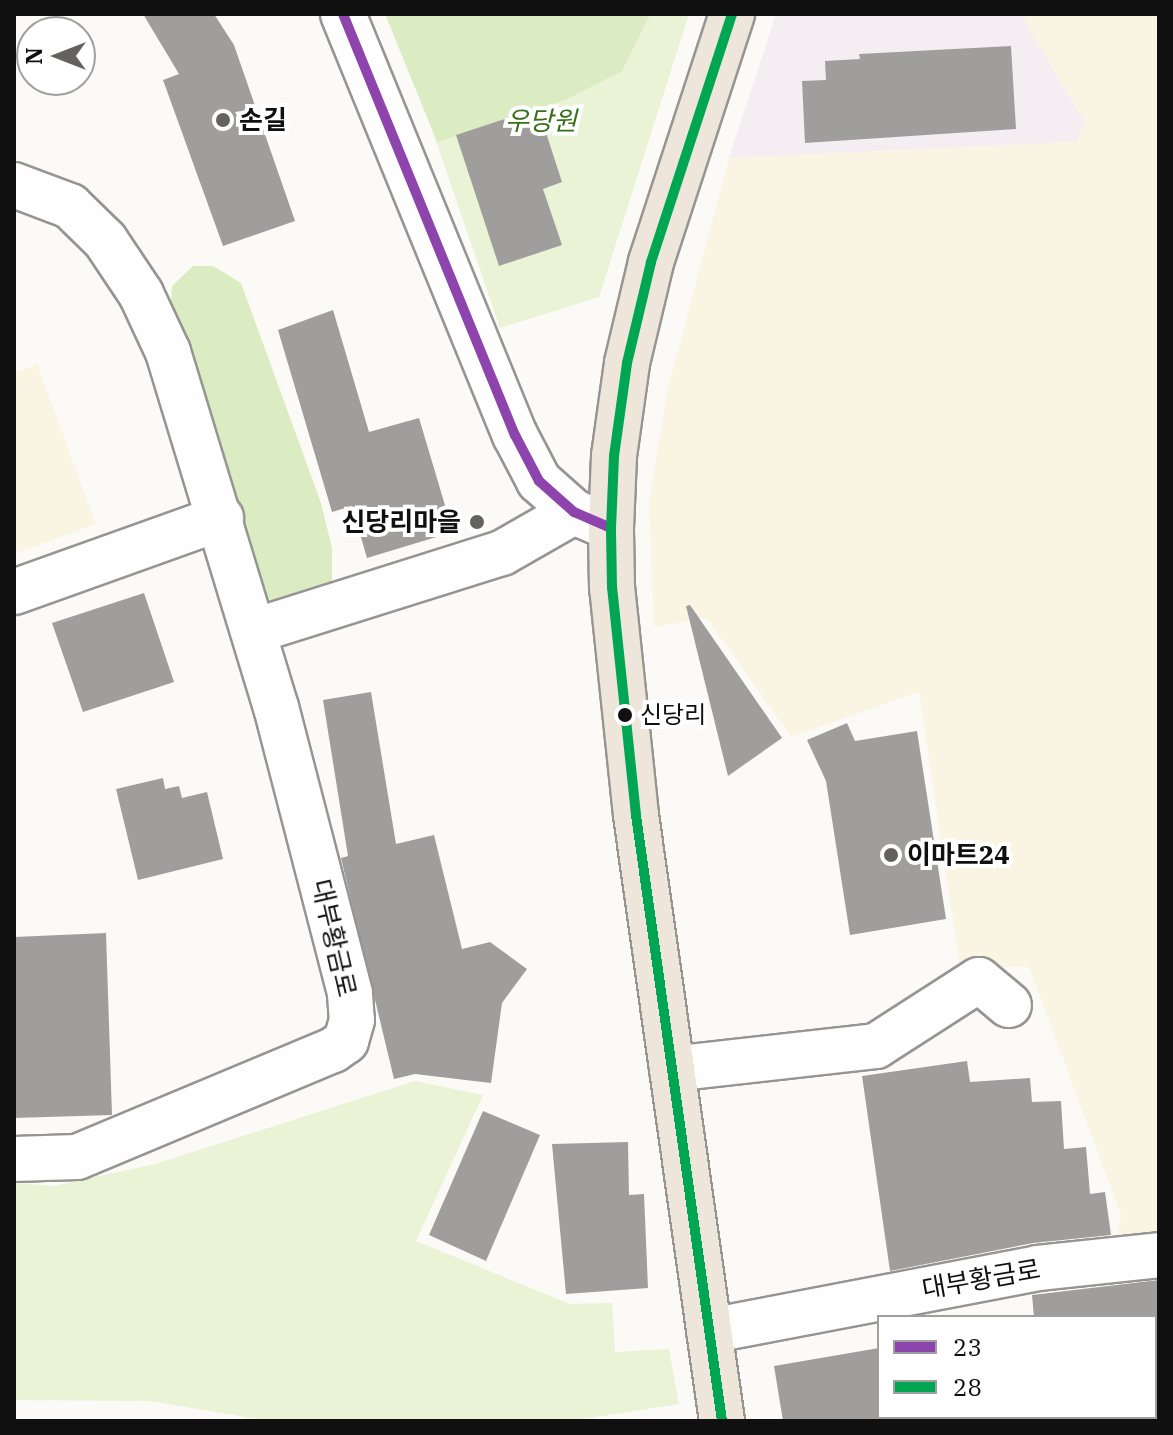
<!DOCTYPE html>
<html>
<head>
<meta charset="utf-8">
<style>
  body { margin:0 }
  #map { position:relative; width:1173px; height:1435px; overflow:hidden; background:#fcfaf7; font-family:"IBM Plex Serif","Noto Sans KR",serif }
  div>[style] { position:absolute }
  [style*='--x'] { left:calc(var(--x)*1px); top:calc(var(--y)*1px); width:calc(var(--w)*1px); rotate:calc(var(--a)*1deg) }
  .industrial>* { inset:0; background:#f4eef3 }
  .farmland>* { inset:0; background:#faf4e2 }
  .green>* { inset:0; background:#eaf3d5 }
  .forest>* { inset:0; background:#dcecc2 }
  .building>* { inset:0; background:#a09e9c }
  .path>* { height:5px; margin-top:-2.5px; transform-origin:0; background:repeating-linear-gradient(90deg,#b9b9b8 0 8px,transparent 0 12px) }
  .roads { filter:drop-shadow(2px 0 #969594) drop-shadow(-2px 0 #969594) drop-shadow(0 2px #969594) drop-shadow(0 -2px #969594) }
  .minor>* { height:44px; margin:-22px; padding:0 22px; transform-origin:22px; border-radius:22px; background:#fffefe }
  .major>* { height:44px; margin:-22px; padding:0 22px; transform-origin:22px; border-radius:22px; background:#eee6da }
  .bus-1>* { height:10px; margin:-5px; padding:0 5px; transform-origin:5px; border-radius:5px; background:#8e44ad }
  .bus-2>* { height:10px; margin:-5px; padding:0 5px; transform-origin:5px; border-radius:5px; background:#00a651 }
  .dots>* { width:22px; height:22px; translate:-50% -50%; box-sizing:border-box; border:4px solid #fff; border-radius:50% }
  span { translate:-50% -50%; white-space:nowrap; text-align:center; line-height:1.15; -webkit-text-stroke:8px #fff; paint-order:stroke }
  .bus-label { font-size:24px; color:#101010 }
  .left { translate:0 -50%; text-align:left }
  .poi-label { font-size:26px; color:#101010; font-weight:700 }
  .right { translate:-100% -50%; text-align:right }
  .park-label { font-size:26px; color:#366f19; font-style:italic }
  .street-label { font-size:26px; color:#101010 }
  .frame { position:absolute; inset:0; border:16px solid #101010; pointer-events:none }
  .legend { position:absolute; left:877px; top:1315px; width:280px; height:104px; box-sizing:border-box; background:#fff; border:2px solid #9f9f9f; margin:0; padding:10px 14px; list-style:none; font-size:24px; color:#101010 }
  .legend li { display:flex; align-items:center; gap:16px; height:40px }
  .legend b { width:40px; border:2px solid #9f9f9f }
  .north { position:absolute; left:16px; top:16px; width:80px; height:80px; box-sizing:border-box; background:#fff; border:2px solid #9f9f9f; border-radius:50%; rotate:270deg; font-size:22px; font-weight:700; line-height:32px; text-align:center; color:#101010 }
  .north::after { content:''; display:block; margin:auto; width:28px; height:36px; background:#636261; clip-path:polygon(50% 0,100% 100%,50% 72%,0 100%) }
</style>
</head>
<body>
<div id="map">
  <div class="industrial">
    <i style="clip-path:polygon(776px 14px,1021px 14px,1085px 123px,1077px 142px,729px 158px)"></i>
  </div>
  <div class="farmland">
    <i style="clip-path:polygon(1021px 14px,1159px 14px,1159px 1237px,1116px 1241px,1121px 1215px,1029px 967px,960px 967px,919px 692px,791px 737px,707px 618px,654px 627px,649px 501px,667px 392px,729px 158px,1077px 142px,1085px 122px)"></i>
    <i style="clip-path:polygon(37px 364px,96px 524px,14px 554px,14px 373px)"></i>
  </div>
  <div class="green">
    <i style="clip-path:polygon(385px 14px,689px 14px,599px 297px,500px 328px,422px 100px)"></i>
    <i style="clip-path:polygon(415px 1081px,483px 1095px,416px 1241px,570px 1304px,612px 1303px,615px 1352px,669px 1349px,679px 1404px,570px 1421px,269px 1421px,150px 1401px,14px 1400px,14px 1183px,54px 1186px,155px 1164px)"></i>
  </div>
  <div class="forest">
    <i style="clip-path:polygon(385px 14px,650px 14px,622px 71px,565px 100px,437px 142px)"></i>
    <i style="clip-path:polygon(193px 266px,213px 266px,241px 283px,321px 503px,332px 548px,332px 580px,316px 600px,277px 611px,262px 595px,170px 316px,172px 286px)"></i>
  </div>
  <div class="building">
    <i style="clip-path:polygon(143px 14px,214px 14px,234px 45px,295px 221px,223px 246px,163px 80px,179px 74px)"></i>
    <i style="clip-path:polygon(1011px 46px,1016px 129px,805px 143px,802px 81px,826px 80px,825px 61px,860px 59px,859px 54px)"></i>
    <i style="clip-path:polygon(538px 108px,562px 182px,543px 189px,562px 245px,499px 266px,456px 135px)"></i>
    <i style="clip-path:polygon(333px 310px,369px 432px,419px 418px,453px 532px,367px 558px,352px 506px,332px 512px,278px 330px)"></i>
    <i style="clip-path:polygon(144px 593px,174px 682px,83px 712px,52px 623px)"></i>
    <i style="clip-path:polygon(690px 605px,782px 738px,728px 776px,686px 606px)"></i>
    <i style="clip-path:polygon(371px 692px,396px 844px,434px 835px,462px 949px,490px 942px,527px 969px,502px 1003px,491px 1083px,415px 1074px,394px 1079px,341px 858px,348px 856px,323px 700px)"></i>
    <i style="clip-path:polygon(847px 723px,855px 741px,917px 731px,946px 919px,850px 935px,826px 781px,807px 740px)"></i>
    <i style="clip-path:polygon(163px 778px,165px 789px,179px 786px,182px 798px,207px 792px,223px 859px,138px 880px,116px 789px)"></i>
    <i style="clip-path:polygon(106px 933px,112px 1115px,14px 1118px,14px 937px)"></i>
    <i style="clip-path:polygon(967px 1061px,970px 1082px,1030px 1078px,1032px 1102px,1061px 1101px,1064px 1149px,1086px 1147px,1090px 1194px,1105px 1192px,1111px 1235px,1033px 1243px,890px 1271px,862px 1076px)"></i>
    <i style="clip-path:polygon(483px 1111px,540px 1135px,486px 1261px,429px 1235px)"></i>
    <i style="clip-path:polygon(628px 1142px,629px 1195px,644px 1194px,648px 1288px,566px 1294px,552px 1144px)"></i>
    <i style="clip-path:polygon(1159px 1280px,1159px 1317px,1034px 1317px,1032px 1295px)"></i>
    <i style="clip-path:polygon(879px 1348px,879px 1421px,783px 1421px,774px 1366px)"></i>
  </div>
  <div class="path">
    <i style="--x:95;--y:1421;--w:74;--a:0"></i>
  </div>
  <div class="roads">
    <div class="minor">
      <i style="--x:343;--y:14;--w:455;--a:67.8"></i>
      <i style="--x:515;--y:435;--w:52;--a:62.4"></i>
      <i style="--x:539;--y:481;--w:47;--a:41.5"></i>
      <i style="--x:574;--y:512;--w:40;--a:23.4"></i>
      <i style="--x:14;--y:185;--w:60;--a:20.6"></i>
      <i style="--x:70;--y:206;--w:49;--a:44.2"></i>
      <i style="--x:105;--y:240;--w:65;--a:56.3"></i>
      <i style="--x:141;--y:294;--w:64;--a:65"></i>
      <i style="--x:168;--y:352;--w:371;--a:73.1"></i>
      <i style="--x:276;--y:707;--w:296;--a:75.5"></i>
      <i style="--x:350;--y:994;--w:26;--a:86"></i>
      <i style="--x:352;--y:1020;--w:22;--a:106"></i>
      <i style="--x:346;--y:1041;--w:16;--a:145"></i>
      <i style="--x:333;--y:1050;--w:277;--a:157.3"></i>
      <i style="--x:77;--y:1157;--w:63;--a:178.2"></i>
      <i style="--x:14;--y:592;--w:220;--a:-19.7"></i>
      <i style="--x:254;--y:631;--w:260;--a:-17.5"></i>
      <i style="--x:502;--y:553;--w:83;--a:-29.7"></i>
      <i style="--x:672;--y:1069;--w:205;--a:-6.4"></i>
      <i style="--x:876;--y:1046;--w:122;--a:-32.7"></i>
      <i style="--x:979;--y:980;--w:39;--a:40"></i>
      <i style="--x:709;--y:1331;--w:335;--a:-10.8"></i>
      <i style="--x:1038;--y:1268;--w:122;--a:-6.1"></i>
    </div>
    <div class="major">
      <i style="--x:722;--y:1421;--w:612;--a:-98.08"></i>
      <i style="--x:636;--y:815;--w:228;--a:-96"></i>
      <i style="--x:612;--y:588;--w:60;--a:-91"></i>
      <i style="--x:611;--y:528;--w:72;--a:-87.6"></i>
      <i style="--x:614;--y:456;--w:94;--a:-82"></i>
      <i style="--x:627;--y:363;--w:104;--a:-76.6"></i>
      <i style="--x:651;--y:262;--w:261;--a:-71.9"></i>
    </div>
  </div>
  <div class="bus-1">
    <i style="--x:343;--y:14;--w:455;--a:67.8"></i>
    <i style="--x:515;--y:435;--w:52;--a:62.4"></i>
    <i style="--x:539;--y:481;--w:47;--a:41.5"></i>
    <i style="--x:574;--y:512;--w:40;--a:23.4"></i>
  </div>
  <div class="bus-2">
    <i style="--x:722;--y:1421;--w:612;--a:-98.08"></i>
    <i style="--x:636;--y:815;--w:228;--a:-96"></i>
    <i style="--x:612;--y:588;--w:60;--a:-91"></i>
    <i style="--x:611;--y:528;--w:72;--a:-87.6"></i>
    <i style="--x:614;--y:456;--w:94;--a:-82"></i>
    <i style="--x:627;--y:363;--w:104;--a:-76.6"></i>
    <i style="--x:651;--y:262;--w:261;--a:-71.9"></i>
  </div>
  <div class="dots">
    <i style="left:223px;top:120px;background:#636261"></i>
    <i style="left:477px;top:522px;background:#636261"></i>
    <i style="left:625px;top:715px;background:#101010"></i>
    <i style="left:891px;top:855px;background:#636261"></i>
  </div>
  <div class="bus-label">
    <span class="left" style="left:640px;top:715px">신당리</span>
  </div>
  <div class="poi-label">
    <span class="left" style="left:239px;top:120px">손길</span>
    <span class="right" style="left:461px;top:522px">신당리마을</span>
    <span class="left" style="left:907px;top:855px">이마트24</span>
  </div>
  <div class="park-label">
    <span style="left:541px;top:121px">우당원</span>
  </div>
  <div class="street-label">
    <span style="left:334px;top:938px;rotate:77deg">대부황금로</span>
    <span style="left:981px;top:1279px;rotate:-10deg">대부황금로</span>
  </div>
  <div class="frame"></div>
  <ul class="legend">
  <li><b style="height:10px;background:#8e44ad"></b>23</li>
  <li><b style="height:10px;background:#00a651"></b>28</li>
  </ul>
  <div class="north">N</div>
</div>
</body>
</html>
